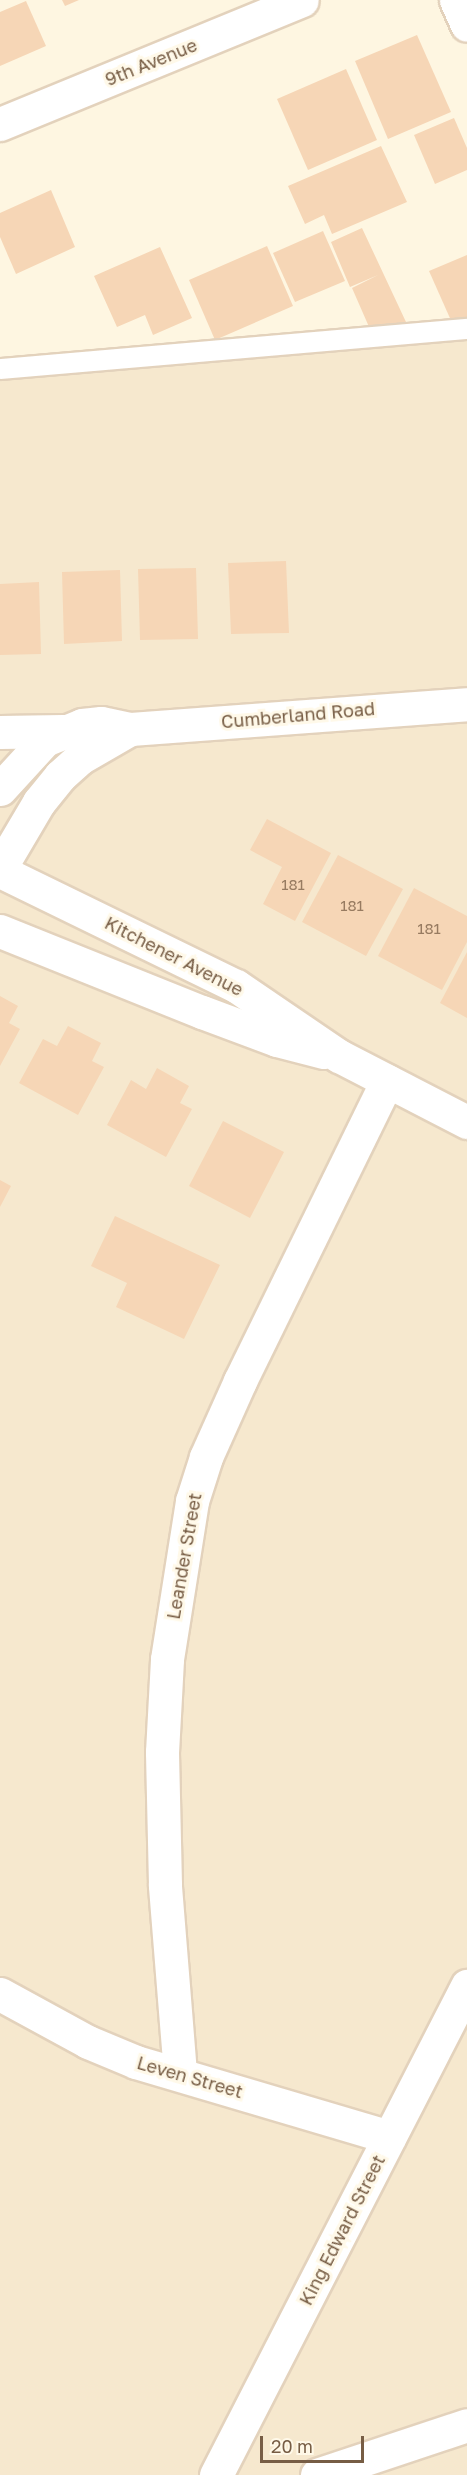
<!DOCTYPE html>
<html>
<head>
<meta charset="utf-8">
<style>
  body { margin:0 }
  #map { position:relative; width:467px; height:2475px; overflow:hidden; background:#fef6e1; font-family:"Golos Text",sans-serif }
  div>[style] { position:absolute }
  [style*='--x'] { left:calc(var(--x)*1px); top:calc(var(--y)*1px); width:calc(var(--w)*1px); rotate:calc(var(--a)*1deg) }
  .residential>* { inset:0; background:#f6e8ce }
  .building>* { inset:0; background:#f6d6b6 }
  .roads { filter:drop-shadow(2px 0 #e3d2bc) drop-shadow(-2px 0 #e3d2bc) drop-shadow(0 2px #e3d2bc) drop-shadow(0 -2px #e3d2bc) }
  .service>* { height:20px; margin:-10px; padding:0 10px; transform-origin:10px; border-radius:10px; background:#fff }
  .minor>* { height:33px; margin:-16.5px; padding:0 16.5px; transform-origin:16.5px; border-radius:16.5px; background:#fff }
  .tertiary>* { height:33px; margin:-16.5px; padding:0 16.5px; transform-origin:16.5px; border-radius:16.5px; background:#fff }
  .secondary>* { height:33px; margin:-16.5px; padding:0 16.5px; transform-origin:16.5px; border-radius:16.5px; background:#fff }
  span { translate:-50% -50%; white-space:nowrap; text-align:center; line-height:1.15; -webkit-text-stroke:6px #fff9e9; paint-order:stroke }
  .number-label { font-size:15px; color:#977b61 }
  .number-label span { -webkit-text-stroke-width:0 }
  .street-label { font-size:18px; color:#775d45 }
  .scale { position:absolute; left:260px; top:2436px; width:104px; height:27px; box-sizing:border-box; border:3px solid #775d45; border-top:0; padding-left:8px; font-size:18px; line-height:21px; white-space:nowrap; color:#775d45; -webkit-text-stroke:4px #fff9e9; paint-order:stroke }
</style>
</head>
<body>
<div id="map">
  <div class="residential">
    <i style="clip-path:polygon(467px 331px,467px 2475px,0 2475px,0 376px)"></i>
  </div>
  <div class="building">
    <i style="clip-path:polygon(62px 0,79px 0,65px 6px)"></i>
    <i style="clip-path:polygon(26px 1px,46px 46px,0 66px,0 12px)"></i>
    <i style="clip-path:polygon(417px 35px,451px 112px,388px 139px,355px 61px)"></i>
    <i style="clip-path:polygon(346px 69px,377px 140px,308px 170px,277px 99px)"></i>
    <i style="clip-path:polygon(454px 118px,467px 148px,467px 170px,435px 184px,414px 135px)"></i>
    <i style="clip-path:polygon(381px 146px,407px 202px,332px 234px,324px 215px,305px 224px,288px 186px)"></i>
    <i style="clip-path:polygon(51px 190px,75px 247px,16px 274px,0 237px,0 213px)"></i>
    <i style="clip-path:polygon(362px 228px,406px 322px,373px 336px,352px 288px,378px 275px,350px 287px,331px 242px)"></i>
    <i style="clip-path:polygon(323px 231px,345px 281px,295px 302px,273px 253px)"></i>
    <i style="clip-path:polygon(267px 246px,293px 306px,215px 340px,189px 280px)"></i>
    <i style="clip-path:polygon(160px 247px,192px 318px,153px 335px,145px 315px,117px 327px,94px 276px)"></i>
    <i style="clip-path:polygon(467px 255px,467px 318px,453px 325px,429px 271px)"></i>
    <i style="clip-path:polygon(286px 561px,289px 633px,231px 634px,228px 563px)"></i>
    <i style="clip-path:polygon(196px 568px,198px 639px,140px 640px,138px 569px)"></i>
    <i style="clip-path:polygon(120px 570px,122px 641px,64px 644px,62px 572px)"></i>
    <i style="clip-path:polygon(39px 582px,41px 654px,0 655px,0 584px)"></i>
    <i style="clip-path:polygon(267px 819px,331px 853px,295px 921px,263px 904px,282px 867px,250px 850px)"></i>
    <i style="clip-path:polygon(338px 855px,403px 889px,366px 956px,302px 922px)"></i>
    <i style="clip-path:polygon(414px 888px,467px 916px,467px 942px,442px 990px,378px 956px)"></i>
    <i style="clip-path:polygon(467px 952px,467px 1018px,440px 1003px)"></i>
    <i style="clip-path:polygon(0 996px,18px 1006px,9px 1023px,20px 1029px,0 1066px)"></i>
    <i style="clip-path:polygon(68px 1026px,101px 1043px,92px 1061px,104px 1067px,78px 1115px,19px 1083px,43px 1039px,57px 1046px)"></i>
    <i style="clip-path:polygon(157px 1068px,189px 1086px,180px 1103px,192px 1109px,166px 1157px,107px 1125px,131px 1080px,146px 1089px)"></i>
    <i style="clip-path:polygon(223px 1121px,284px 1152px,250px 1218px,189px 1186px)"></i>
    <i style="clip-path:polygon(0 1180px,11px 1186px,0 1207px)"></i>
    <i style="clip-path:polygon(115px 1216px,220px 1265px,184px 1339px,116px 1307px,127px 1283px,91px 1266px)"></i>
  </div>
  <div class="roads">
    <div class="service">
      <i style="--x:0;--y:369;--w:469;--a:-4.9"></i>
    </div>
    <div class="minor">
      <i style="--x:456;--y:0;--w:27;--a:66"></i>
      <i style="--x:0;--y:124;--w:326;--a:-22.3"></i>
      <i style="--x:0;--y:1994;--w:100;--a:28.6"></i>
      <i style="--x:88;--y:2042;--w:52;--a:22.6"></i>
      <i style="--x:136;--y:2062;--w:264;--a:16.5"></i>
      <i style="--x:180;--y:2073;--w:189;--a:-94.6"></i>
      <i style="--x:165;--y:1885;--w:133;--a:-91.3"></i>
      <i style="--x:162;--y:1752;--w:93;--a:-86.9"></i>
      <i style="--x:167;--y:1659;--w:160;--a:-81"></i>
      <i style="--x:192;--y:1501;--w:46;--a:-72.3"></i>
      <i style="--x:206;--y:1457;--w:83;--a:-65.9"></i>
      <i style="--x:240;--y:1381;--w:334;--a:-63.9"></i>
      <i style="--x:216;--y:2475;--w:550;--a:-62.83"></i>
      <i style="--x:317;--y:2475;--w:158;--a:-18.4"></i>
    </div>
    <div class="tertiary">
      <i style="--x:0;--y:789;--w:67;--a:-47.4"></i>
      <i style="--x:45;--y:740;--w:40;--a:-22"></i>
      <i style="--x:82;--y:725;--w:19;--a:-6"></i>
      <i style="--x:101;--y:723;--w:30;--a:12"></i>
      <i style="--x:130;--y:729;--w:338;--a:-4.2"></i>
      <i style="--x:0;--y:868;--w:77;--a:-59.4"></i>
      <i style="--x:39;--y:802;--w:33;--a:-51"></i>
      <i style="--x:60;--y:776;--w:27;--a:-42"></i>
      <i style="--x:80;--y:758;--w:58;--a:-30.1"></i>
    </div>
    <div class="secondary">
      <i style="--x:0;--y:732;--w:63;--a:-0.9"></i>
      <i style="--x:0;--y:871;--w:263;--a:26"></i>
      <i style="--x:236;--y:986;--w:125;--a:34.2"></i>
      <i style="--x:339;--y:1056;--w:144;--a:27.3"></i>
      <i style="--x:0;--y:931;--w:218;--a:21.9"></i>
      <i style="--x:202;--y:1012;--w:80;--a:20.5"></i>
      <i style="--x:277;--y:1040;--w:48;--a:14.6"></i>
    </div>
  </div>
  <div class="number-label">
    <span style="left:293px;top:885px">181</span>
    <span style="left:352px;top:906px">181</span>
    <span style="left:429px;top:929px">181</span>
  </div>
  <div class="street-label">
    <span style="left:151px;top:62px;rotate:-22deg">9th Avenue</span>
    <span style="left:298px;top:715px;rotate:-5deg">Cumberland Road</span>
    <span style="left:174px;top:956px;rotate:27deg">Kitchener Avenue</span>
    <span style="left:184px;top:1556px;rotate:-80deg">Leander Street</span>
    <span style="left:190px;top:2077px;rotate:16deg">Leven Street</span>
    <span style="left:342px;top:2230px;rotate:-63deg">King Edward Street</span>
  </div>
  <div class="scale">20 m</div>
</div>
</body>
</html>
